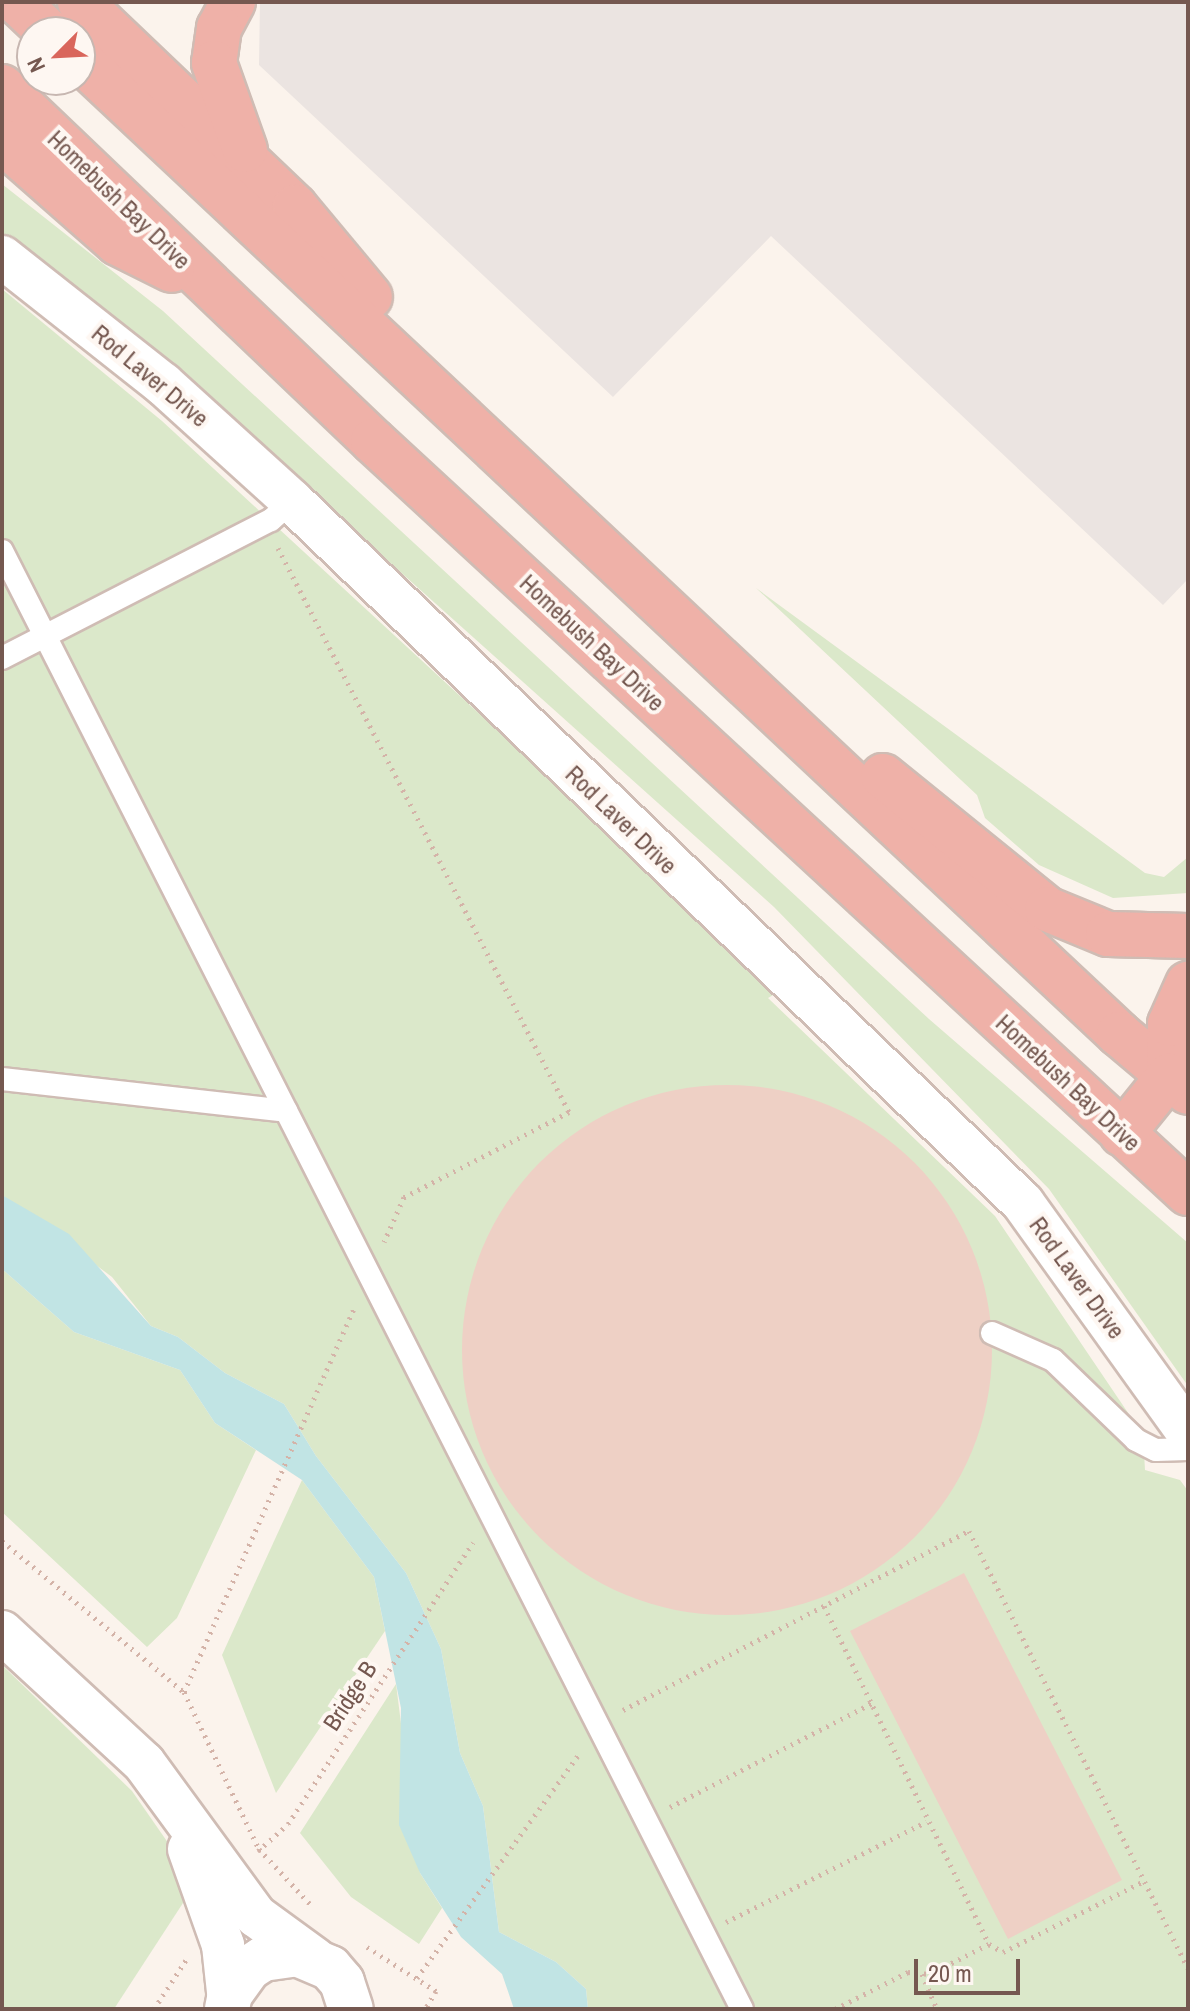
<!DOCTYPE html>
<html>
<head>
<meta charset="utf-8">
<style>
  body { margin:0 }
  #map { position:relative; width:1190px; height:2011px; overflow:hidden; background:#fbf3ec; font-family:"Archivo Narrow",sans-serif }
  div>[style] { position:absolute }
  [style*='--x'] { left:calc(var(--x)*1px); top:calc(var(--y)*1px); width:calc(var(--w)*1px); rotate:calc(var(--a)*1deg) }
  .industrial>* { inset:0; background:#ebe4e1 }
  .green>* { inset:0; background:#dbe8ca }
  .water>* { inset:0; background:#c1e4e4 }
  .building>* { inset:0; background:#eed0c5 }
  .round { border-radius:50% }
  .path>* { height:5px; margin-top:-2.5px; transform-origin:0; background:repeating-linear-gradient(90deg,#d4b3a8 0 2px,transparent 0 8px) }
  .roads { filter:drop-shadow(2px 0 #cfbcb4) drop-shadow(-2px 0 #cfbcb4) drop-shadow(0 2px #cfbcb4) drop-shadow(0 -2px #cfbcb4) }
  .lane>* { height:22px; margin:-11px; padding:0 11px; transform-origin:11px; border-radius:11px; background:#fff }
  .street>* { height:42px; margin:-21px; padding:0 21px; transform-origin:21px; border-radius:21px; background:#fff }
  .secondary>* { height:44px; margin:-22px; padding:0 22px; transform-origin:22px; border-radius:22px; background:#fff }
  .highway>* { height:44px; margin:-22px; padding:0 22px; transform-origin:22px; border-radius:22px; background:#efb1a8 }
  span { translate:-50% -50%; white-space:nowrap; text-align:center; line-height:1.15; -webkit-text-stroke:8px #fef7f2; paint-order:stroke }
  .street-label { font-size:24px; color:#755850 }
  .frame { position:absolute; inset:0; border:4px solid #755850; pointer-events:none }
  .north { position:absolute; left:16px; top:16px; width:80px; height:80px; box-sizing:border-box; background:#fef7f2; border:2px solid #c7b7b1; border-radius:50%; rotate:246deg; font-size:22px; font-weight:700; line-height:32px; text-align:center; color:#755850 }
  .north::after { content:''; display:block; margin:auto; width:28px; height:36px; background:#d9665c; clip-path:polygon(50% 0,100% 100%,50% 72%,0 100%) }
  .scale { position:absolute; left:914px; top:1959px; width:106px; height:36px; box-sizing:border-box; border:4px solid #755850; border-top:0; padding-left:10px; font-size:24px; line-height:28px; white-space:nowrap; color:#755850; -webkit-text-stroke:6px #fef7f2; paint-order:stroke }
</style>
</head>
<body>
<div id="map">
  <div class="industrial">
    <i style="clip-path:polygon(1188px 2px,1188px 579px,1163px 605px,771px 236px,613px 397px,259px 65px,260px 2px)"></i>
  </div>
  <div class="green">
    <i style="clip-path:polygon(2px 184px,163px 311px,929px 1019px,1188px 1243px,1188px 1386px,1049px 1189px,774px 907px,194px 387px,2px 238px)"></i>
    <i style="clip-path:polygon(2px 289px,162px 421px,780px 991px,768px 998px,995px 1216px,1143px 1435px,1145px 1470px,1180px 1480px,1188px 1491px,1188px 2009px,588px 2009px,586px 1989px,556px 1962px,499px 1932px,483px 1806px,460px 1753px,441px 1649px,406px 1573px,316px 1456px,284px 1404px,225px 1373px,178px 1337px,151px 1326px,112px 1277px,2px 1195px)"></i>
    <i style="clip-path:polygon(756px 588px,1145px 873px,1164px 877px,1188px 857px,1188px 893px,1113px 898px,1039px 865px,985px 818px,977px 795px)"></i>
    <i style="clip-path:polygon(2px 1269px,74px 1332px,180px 1370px,215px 1423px,256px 1450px,177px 1618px,147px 1647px,2px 1512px)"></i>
    <i style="clip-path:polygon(302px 1480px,374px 1577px,385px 1631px,276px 1793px,222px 1655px)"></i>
    <i style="clip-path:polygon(2px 1665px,132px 1791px,196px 1883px,114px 2009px,2px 2009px)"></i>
    <i style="clip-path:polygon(396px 1684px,420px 1873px,442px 1908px,419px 1944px,351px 1897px,300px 1833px)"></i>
  </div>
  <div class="water">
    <i style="clip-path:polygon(2px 1195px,69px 1234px,151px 1326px,178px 1337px,225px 1373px,284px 1404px,316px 1456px,406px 1573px,441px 1649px,460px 1753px,483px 1806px,499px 1932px,556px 1962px,586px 1989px,588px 2009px,514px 2009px,502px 1974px,461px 1937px,420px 1873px,399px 1825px,401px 1708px,374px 1577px,302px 1480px,215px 1423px,180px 1370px,74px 1332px,2px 1269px)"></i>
  </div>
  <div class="building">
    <i class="round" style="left:462px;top:1085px;width:530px;height:530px"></i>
    <i style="clip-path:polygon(964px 1573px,1122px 1880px,1008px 1939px,850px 1631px)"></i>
  </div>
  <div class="path">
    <i style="--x:278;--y:548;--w:635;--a:62.71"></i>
    <i style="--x:569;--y:1112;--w:186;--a:152.7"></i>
    <i style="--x:404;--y:1197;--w:49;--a:114"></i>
    <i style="--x:2;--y:1541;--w:236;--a:39.7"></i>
    <i style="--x:184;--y:1692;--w:174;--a:64.5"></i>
    <i style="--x:259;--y:1849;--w:76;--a:47.1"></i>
    <i style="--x:824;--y:1606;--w:376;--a:64"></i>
    <i style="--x:184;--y:1692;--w:422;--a:-66.1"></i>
    <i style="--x:623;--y:1710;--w:390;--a:-27.4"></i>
    <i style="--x:969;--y:1531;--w:489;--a:63.4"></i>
    <i style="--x:670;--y:1807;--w:227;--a:-27.2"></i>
    <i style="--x:258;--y:1851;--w:40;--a:-42"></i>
    <i style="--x:288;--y:1824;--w:337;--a:-56.7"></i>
    <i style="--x:726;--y:1922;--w:224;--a:-26.6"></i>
    <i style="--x:367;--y:1947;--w:82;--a:32.5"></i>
    <i style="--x:436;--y:1991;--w:21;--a:121"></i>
    <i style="--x:922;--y:1974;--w:38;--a:67"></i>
    <i style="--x:417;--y:1978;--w:278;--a:-54.1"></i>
    <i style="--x:154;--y:2009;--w:59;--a:-56.9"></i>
    <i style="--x:835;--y:2009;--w:82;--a:-26.9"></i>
    <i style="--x:908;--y:1972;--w:22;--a:5"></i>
    <i style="--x:930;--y:1974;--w:66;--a:-27"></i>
    <i style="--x:989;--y:1944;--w:16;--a:30"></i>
    <i style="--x:1003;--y:1952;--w:158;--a:-26.7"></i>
  </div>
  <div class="roads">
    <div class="lane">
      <i style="--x:2;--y:551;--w:1635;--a:63.09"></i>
      <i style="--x:2;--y:658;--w:302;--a:-27.2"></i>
      <i style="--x:271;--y:520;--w:28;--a:-42"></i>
      <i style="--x:2;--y:1079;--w:286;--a:6.4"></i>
      <i style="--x:992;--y:1333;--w:67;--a:23.9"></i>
      <i style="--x:1053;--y:1360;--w:115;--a:43.9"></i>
      <i style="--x:1136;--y:1440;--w:22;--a:27"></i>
      <i style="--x:1156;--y:1450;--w:32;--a:-2"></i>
    </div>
    <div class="street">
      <i style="--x:2;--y:257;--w:205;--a:38.3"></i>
      <i style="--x:163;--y:384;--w:174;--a:42.2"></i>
      <i style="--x:292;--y:501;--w:1013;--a:43.84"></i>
      <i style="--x:1023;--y:1203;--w:283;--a:54.3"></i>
      <i style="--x:2;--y:1632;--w:193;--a:42.7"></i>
      <i style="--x:144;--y:1763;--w:190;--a:53.8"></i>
      <i style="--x:256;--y:1916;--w:73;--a:36.1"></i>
      <i style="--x:189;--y:1849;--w:102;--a:70.5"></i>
      <i style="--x:223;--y:1945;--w:56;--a:83.9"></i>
    </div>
    <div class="secondary">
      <i style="--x:227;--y:2009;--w:15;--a:-79"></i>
      <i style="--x:230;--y:1994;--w:32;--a:-54"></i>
      <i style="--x:249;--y:1968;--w:17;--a:-33"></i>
      <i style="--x:263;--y:1959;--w:34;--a:-8"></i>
      <i style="--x:297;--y:1954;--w:36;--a:23"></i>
      <i style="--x:330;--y:1968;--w:18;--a:49"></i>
      <i style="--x:342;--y:1982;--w:28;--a:72"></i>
    </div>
    <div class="highway">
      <i style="--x:17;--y:2;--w:44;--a:43.2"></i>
      <i style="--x:80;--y:2;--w:297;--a:43.6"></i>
      <i style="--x:295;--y:207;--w:117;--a:50.2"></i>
      <i style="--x:233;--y:2;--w:30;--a:118"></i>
      <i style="--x:219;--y:28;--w:35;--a:98"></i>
      <i style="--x:214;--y:63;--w:92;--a:70.4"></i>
      <i style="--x:80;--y:60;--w:1424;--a:43.15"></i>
      <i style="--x:1119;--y:1034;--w:90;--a:40"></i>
      <i style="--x:2;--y:87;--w:513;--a:43.66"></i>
      <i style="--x:373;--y:441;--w:1109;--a:42.7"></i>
      <i style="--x:2;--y:141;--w:154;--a:41.3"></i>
      <i style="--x:118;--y:243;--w:60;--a:26.6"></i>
      <i style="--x:883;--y:776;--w:211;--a:39"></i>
      <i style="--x:1047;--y:909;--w:66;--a:22.3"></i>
      <i style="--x:1108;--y:934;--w:80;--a:1.4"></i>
      <i style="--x:1169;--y:1076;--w:52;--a:-88.9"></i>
      <i style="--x:1170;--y:1024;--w:44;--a:-65.8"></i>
      <i style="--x:1122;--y:1134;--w:75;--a:-51"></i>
    </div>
  </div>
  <div class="street-label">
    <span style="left:119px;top:200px;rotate:44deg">Homebush Bay Drive</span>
    <span style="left:150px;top:376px;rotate:40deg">Rod Laver Drive</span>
    <span style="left:592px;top:643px;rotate:43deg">Homebush Bay Drive</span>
    <span style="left:621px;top:820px;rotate:44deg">Rod Laver Drive</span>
    <span style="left:1068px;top:1083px;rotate:43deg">Homebush Bay Drive</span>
    <span style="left:1077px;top:1278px;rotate:54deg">Rod Laver Drive</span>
    <span style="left:350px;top:1696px;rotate:-57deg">Bridge B</span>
  </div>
  <div class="frame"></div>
  <div class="north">N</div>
  <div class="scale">20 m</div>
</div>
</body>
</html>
